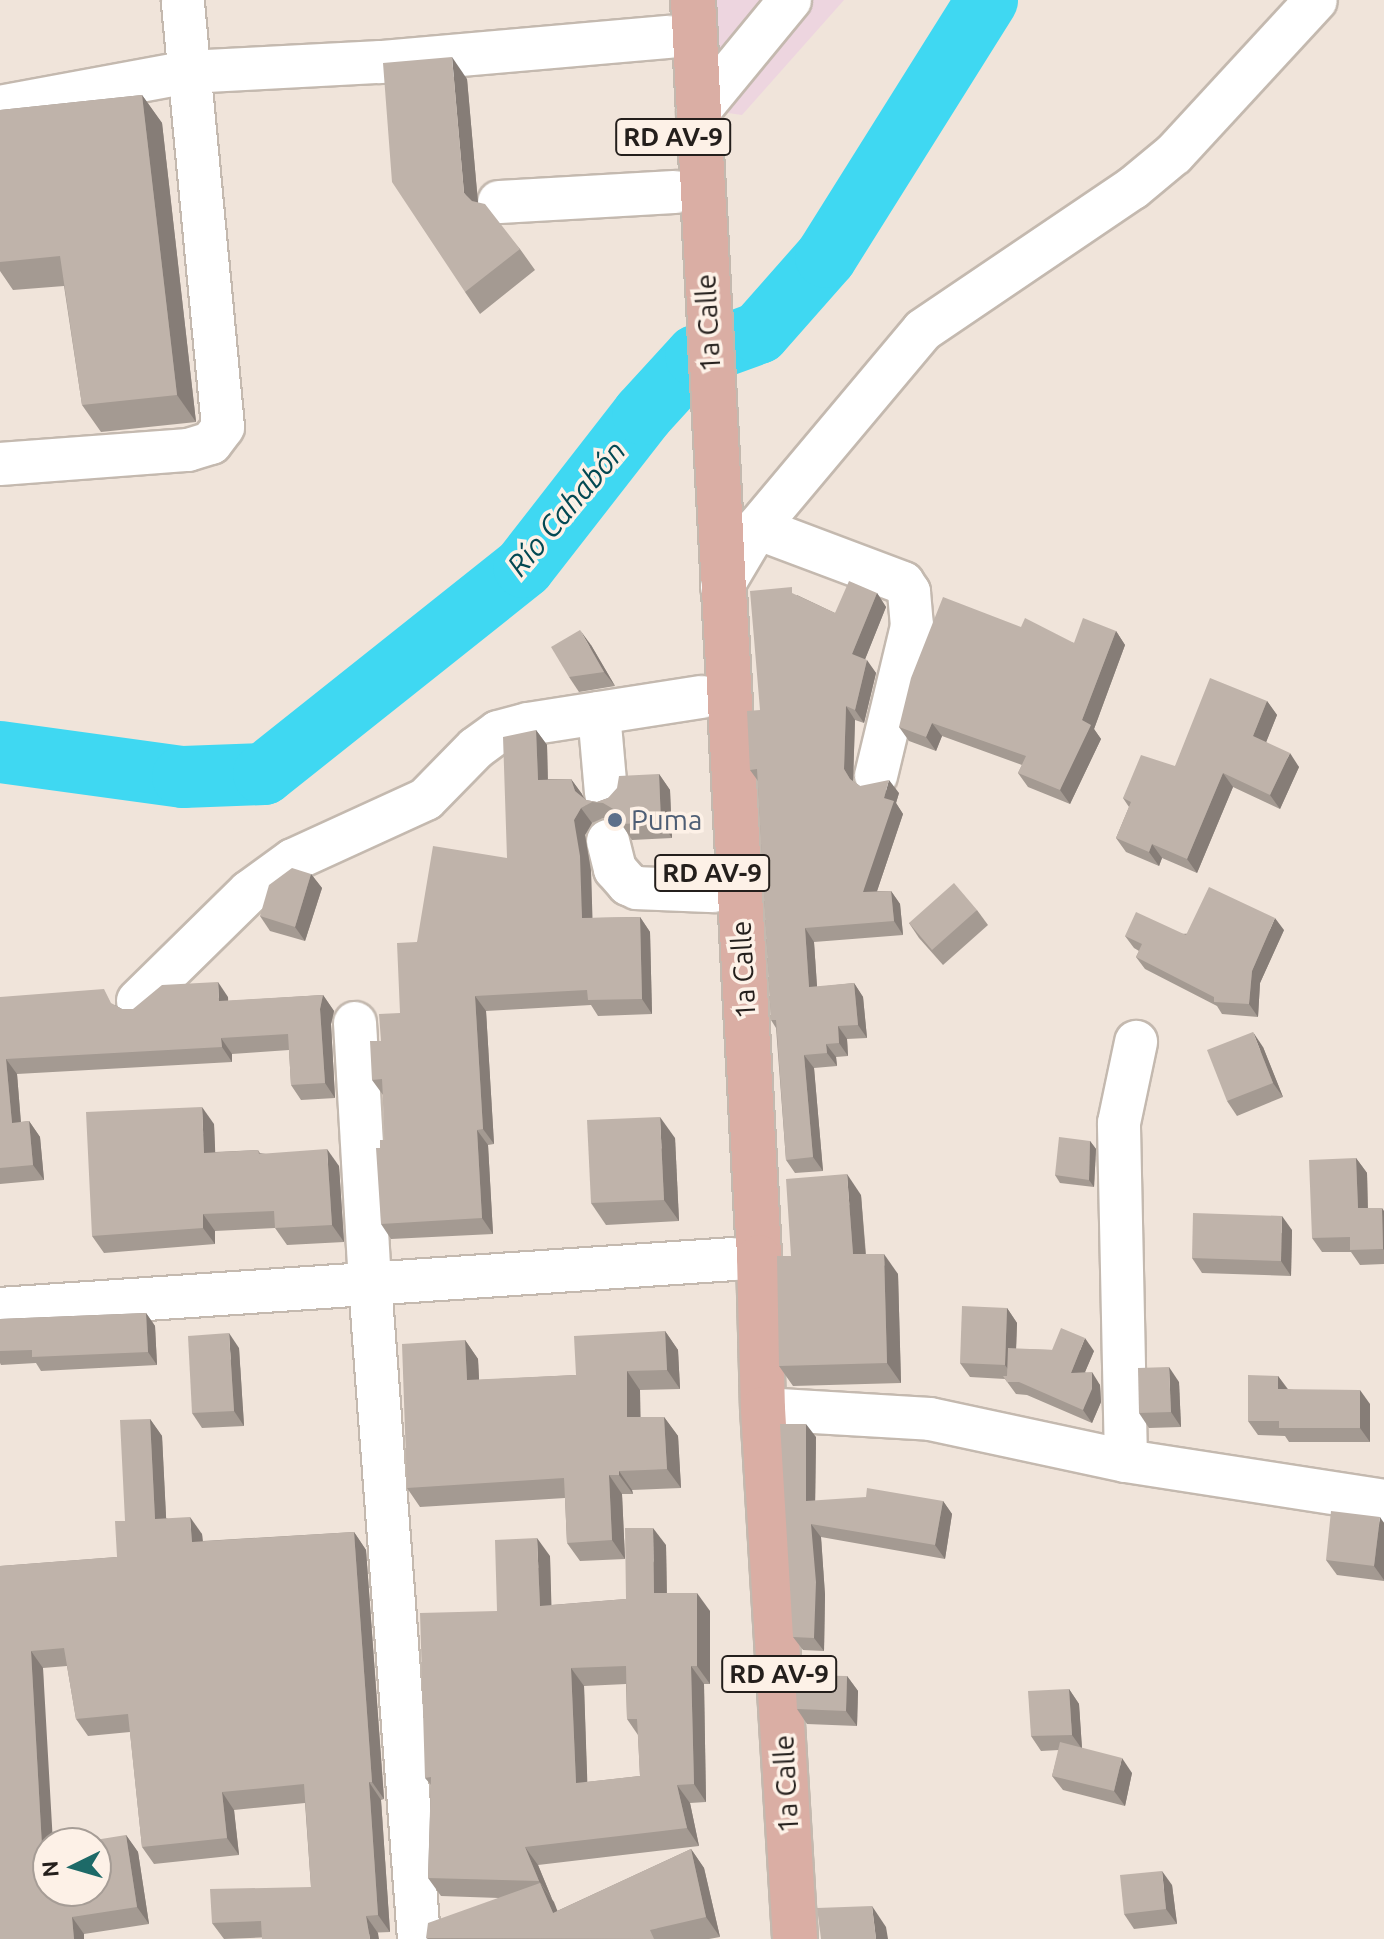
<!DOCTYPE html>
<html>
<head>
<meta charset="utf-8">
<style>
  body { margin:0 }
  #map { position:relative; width:1384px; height:1939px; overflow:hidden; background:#f0e4da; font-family:Ubuntu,sans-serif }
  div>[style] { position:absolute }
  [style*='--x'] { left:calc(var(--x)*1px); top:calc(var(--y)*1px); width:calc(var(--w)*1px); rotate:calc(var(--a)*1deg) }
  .commercial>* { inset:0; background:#edd5df }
  .river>* { height:62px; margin:-31px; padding:0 31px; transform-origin:31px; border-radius:31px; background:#3fd8f2 }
  .roads { filter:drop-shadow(2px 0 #c4b9af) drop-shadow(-2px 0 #c4b9af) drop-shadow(0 2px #c4b9af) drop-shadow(0 -2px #c4b9af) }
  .minor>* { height:42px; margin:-21px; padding:0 21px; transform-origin:21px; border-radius:21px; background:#fff }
  .major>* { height:44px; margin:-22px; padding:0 22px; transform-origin:22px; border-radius:22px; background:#daaea4 }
  .wall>* { inset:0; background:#a49a92 }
  .shaded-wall>* { inset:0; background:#867d77 }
  .building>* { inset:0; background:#bfb3aa }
  .dots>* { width:22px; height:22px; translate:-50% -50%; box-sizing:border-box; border:4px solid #fdf1e7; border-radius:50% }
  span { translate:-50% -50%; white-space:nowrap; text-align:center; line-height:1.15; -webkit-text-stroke:7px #fdf1e7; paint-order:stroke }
  .shield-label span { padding:2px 6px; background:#fdf1e7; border:2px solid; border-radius:6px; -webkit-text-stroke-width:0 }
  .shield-label { font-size:26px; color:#241f1c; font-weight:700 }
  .street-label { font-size:28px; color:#241f1c }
  .service-label { font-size:28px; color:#4e5e75 }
  .left { translate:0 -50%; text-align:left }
  .water-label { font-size:30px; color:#034953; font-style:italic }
  .north { position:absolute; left:32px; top:1827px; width:80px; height:80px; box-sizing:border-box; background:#fdf1e7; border:2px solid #a69d96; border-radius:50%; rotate:265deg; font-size:22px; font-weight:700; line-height:32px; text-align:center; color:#241f1c }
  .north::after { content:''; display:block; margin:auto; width:28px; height:36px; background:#1d6a68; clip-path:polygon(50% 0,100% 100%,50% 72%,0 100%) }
</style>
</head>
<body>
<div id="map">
  <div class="commercial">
    <i style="clip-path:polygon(698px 0,844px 0,742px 115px,700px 109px)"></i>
  </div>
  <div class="river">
    <i style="--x:0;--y:752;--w:185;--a:7.8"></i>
    <i style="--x:183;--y:777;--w:81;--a:-2.1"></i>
    <i style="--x:264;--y:774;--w:332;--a:-38.5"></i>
    <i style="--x:524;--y:567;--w:194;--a:-52.1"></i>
    <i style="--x:643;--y:414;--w:79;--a:-47.6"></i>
    <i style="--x:696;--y:356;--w:67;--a:-20.1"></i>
    <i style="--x:759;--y:333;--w:101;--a:-48.6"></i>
    <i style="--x:826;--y:257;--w:303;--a:-57.9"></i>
  </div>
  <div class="roads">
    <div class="minor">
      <i style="--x:0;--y:107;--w:191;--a:-10.5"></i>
      <i style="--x:188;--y:72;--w:193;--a:-3"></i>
      <i style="--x:381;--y:62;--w:289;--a:-5"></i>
      <i style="--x:698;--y:112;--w:145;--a:-50.6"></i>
      <i style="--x:499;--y:202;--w:176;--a:-3.3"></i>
      <i style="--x:0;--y:464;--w:189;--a:-4.3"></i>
      <i style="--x:188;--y:450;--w:24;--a:-17"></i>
      <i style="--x:211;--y:443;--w:20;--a:-53"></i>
      <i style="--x:223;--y:427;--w:429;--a:-95.4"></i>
      <i style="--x:757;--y:528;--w:156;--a:20.6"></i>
      <i style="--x:903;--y:583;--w:11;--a:56"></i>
      <i style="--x:909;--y:592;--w:34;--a:85"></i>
      <i style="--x:912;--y:626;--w:154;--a:103.5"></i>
      <i style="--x:722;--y:587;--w:69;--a:-59.3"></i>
      <i style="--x:757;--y:528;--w:258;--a:-50"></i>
      <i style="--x:923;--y:330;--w:254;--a:-34.1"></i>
      <i style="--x:1133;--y:188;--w:53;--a:-39.7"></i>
      <i style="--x:1174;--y:154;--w:209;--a:-47.3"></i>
      <i style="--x:599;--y:713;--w:80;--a:85"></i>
      <i style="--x:608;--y:841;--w:29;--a:76"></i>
      <i style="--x:615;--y:869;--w:20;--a:49"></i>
      <i style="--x:628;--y:884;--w:10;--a:24"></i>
      <i style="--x:637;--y:888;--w:76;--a:2.3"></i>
      <i style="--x:138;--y:1001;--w:156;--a:-44.5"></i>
      <i style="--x:249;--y:892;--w:54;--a:-36"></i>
      <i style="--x:293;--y:860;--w:146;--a:-24.6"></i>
      <i style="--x:426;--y:799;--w:71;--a:-45.6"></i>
      <i style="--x:476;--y:748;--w:27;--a:-36"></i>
      <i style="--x:498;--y:732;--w:31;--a:-15"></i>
      <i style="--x:528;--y:724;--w:175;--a:-8.9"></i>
      <i style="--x:355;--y:1023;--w:261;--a:86.7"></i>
      <i style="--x:370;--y:1284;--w:657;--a:85.72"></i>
      <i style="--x:0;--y:1309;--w:735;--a:-3.9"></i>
      <i style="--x:763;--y:1409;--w:167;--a:3.4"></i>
      <i style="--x:930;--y:1419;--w:200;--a:12.1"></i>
      <i style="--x:1126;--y:1461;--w:261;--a:8.8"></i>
      <i style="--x:1126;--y:1461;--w:338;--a:-91.2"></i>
      <i style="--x:1119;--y:1123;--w:83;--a:-78.1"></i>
    </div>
    <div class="major">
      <i style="--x:693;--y:0;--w:1259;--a:86.99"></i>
      <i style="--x:759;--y:1257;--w:152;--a:88.5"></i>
      <i style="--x:763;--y:1409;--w:531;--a:86.54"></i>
    </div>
  </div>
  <div class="wall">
    <i style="clip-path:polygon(467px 79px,478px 203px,520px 249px,535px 270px,480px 314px,465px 292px)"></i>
    <i style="clip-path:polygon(142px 95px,162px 123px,196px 422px,101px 432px,82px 405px,64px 286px,13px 290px,0 271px,0 110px)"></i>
    <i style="clip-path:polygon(877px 593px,886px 607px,865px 659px,876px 673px,864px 723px,855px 720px,853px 781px,860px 786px,899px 793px,896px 803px,903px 814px,877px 891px,891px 891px,900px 904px,903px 935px,814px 942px,817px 987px,854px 983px,863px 997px,867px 1038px,847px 1039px,848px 1056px,836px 1057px,837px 1066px,814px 1068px,823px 1171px,795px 1173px,786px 1160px,776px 1028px,771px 1020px,758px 781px,750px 770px,760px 710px,797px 595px,835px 613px)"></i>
    <i style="clip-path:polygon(1021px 627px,1074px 643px,1116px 631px,1125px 645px,1094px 729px,1101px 739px,1070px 804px,1028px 787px,1018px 773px,1022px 765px,942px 736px,936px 751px,909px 741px,899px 727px)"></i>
    <i style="clip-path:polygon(591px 645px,615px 686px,579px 692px,569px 677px)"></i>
    <i style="clip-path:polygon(1267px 701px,1277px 715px,1266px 742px,1299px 767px,1280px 809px,1233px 787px,1197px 873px,1162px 858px,1159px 866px,1126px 852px,1116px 838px,1129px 807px,1123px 798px,1175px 766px)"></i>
    <i style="clip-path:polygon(536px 730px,547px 745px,548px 779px,571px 779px,586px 800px,597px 802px,608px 798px,659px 774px,670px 790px,672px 838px,632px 840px,620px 822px,614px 818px,603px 818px,592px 823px,585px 835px,591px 871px,592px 918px,640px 917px,650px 932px,652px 1014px,598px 1016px,591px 1005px,486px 1011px,494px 1144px,488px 1145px,493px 1234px,391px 1239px,381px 1224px,380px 1148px,385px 1140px,383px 1095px,372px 1080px,381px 1041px,400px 1013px,417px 942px,507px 858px)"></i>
    <i style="clip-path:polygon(311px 874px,322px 888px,305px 941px,270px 931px,260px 916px)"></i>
    <i style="clip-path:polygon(977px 910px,988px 925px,943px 965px,919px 938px,909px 923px)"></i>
    <i style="clip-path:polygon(1284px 930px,1260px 983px,1258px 1017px,1222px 1014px,1217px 1006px,1145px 969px,1136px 957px,1139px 951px,1134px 948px,1125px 936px)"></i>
    <i style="clip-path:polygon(323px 995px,334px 1011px,331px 1024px,335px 1098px,301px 1100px,291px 1085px,289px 1050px,232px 1054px,232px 1062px,17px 1074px,21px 1122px,29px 1121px,40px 1137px,44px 1180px,0 1184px,0 997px,115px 1005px,122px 1009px,133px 1009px,228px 997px,228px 1001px)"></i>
    <i style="clip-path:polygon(1263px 1047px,1283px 1097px,1237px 1116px,1227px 1101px)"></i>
    <i style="clip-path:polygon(214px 1124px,215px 1152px,258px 1150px,260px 1153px,339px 1166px,344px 1242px,287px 1245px,275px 1228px,215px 1231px,215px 1244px,104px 1253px,92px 1236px)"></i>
    <i style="clip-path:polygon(675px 1138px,679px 1221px,606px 1225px,591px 1203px)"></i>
    <i style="clip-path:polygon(1090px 1141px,1096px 1149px,1094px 1187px,1060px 1183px,1055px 1175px)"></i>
    <i style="clip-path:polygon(1356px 1158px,1367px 1173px,1368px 1208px,1384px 1211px,1384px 1264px,1360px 1265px,1351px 1252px,1322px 1252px,1312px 1238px)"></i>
    <i style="clip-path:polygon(861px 1195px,866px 1254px,898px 1274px,901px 1383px,793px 1386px,779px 1366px,791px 1256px)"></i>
    <i style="clip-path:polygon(1292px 1230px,1291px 1276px,1202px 1273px,1192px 1258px)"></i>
    <i style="clip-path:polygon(1007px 1308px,1017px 1323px,1016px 1349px,1094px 1351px,1085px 1372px,1100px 1385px,1101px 1402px,1092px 1423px,1027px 1395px,1016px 1394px,1005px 1379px,970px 1377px,960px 1363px)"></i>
    <i style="clip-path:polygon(146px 1313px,155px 1326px,157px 1365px,41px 1371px,36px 1363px,1px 1365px,0 1363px,0 1319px)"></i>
    <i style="clip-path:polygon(665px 1331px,678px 1350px,680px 1389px,640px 1390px,640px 1417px,664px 1417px,678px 1436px,681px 1488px,632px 1490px,633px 1494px,622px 1494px,625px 1559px,580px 1561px,567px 1543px,565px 1498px,420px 1507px,407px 1488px,465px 1340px,478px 1359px,479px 1380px,576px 1375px)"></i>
    <i style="clip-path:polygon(239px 1348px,244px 1426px,202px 1428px,192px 1413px)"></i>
    <i style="clip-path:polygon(1278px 1376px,1288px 1389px,1370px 1404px,1370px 1442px,1289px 1442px,1285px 1436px,1258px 1435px,1248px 1421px)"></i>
    <i style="clip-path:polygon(1179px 1382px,1181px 1427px,1149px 1428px,1139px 1413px)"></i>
    <i style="clip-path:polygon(150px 1419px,162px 1436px,166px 1518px,202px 1534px,203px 1541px,354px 1532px,366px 1550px,384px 1799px,381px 1800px,390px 1932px,224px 1939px,212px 1923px,311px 1887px,305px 1803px,234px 1810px,239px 1855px,154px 1864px,142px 1847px,130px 1732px,88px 1736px,76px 1719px,67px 1666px,43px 1668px,48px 1891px,99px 1862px,126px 1835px,138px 1852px,149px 1924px,84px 1934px,84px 1939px,0 1939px,0 1566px,117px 1557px)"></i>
    <i style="clip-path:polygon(816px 1437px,815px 1501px,943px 1501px,952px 1514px,945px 1559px,821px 1537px,825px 1595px,824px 1651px,803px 1650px,793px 1637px)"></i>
    <i style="clip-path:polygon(1384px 1523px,1384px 1581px,1337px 1575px,1326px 1560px)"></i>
    <i style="clip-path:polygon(evenodd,666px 1545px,667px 1593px,710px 1611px,710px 1684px,704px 1684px,706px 1802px,690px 1803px,699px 1846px,538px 1865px,557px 1911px,691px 1849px,704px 1868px,720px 1937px,709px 1939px,426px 1939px,499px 1898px,441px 1896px,428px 1878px,431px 1785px,425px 1778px,497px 1611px,550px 1556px,551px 1605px,626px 1599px,666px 1545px,626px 1684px,627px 1719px,638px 1735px,640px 1776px,587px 1782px,584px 1686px,626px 1684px)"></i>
    <i style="clip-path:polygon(847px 1676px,858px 1691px,857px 1726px,807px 1724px,797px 1709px)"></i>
    <i style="clip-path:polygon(1069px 1689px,1079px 1704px,1082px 1748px,1132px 1773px,1125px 1806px,1063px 1790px,1052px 1776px,1059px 1750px,1041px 1751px,1031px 1736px)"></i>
    <i style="clip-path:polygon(1172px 1885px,1177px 1924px,1134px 1929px,1124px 1914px)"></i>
  </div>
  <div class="shaded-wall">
    <i style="clip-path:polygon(452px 57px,467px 79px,479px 214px,464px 193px)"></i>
    <i style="clip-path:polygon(142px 95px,162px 123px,196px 422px,177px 395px)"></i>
    <i style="clip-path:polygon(877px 593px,886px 607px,862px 667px,852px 654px)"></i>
    <i style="clip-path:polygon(580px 630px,591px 645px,615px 686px,604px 672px)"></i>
    <i style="clip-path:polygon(1116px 631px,1125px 645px,1094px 729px,1101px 739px,1070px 804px,1060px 790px,1082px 720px)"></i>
    <i style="clip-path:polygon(867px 660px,876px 673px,864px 723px,855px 710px)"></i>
    <i style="clip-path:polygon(1267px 701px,1277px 715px,1263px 750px,1253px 736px)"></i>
    <i style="clip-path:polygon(846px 706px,855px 720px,853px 782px,850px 779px,844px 769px)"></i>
    <i style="clip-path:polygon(932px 723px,942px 736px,936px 751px,926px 737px)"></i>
    <i style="clip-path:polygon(536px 730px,547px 745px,548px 795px,538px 780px)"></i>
    <i style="clip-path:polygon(1290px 753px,1299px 767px,1280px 809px,1270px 795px)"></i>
    <i style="clip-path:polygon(1223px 773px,1233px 787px,1197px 873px,1187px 859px)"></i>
    <i style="clip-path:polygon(659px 774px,670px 790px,672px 838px,661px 822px)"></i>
    <i style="clip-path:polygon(571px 779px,582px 794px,586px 806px,575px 791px)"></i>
    <i style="clip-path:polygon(889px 780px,899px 793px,896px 803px,903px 814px,872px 906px,863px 892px,884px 798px)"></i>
    <i style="clip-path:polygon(581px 808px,592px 823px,585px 835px,591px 871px,593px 934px,582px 918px,574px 820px)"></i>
    <i style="clip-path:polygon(1152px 844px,1162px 858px,1159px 866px,1149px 852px)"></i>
    <i style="clip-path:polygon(311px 874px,322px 888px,305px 941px,295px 927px)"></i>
    <i style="clip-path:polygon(891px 891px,900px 904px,903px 935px,894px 921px)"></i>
    <i style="clip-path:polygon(640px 917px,650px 932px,652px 1014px,642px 999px)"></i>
    <i style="clip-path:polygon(1275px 918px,1284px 930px,1260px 983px,1258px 1017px,1249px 1004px,1252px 971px)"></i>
    <i style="clip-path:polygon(805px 928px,814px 942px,818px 1001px,809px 987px)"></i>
    <i style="clip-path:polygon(218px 982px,228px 997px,229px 1017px,219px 1001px)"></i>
    <i style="clip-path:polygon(854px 983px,863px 997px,867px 1038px,858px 1025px)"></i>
    <i style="clip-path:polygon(323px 995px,334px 1011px,331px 1024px,335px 1098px,325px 1083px,320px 1009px)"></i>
    <i style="clip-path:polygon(475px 996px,486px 1011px,494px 1144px,483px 1129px)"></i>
    <i style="clip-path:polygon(838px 1026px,847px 1039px,848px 1056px,839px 1043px)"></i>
    <i style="clip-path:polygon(1253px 1032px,1263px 1047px,1283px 1097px,1273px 1083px)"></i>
    <i style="clip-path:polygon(221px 1038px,232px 1054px,232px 1062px,222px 1047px)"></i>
    <i style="clip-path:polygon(826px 1044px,836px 1057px,837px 1066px,827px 1053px)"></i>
    <i style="clip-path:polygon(804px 1055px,814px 1068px,823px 1171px,813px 1157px)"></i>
    <i style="clip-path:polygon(6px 1059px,17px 1074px,22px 1138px,12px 1123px)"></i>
    <i style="clip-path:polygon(202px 1107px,214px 1124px,216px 1170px,204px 1153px)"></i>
    <i style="clip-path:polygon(660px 1117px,675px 1138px,679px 1221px,664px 1200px)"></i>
    <i style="clip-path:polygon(29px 1121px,40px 1137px,44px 1180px,33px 1165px)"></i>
    <i style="clip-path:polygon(477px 1130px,488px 1145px,493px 1234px,482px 1218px)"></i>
    <i style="clip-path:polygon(1090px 1141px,1096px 1149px,1094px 1187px,1089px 1180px)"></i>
    <i style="clip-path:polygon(327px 1149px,339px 1166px,344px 1242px,332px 1225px)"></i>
    <i style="clip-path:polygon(1356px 1158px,1367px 1173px,1368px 1223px,1358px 1208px)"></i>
    <i style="clip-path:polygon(847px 1174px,861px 1195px,867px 1274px,853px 1254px)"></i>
    <i style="clip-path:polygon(1382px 1208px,1384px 1211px,1384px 1250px,1383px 1249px)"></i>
    <i style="clip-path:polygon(203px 1214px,215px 1231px,215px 1244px,203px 1228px)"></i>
    <i style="clip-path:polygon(1282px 1216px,1292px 1230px,1291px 1276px,1281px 1261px)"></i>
    <i style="clip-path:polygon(884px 1254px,898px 1274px,901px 1383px,887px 1363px)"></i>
    <i style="clip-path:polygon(1007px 1308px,1017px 1323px,1015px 1379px,1005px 1365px)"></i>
    <i style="clip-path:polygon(146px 1313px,155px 1326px,157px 1365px,148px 1352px)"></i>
    <i style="clip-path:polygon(665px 1331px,678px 1350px,680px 1389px,667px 1370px)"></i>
    <i style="clip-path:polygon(229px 1333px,239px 1348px,244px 1426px,234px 1411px)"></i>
    <i style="clip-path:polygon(1085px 1338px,1094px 1351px,1079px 1386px,1071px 1373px)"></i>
    <i style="clip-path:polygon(465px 1340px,478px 1359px,480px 1399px,467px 1380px)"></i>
    <i style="clip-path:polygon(1169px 1367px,1179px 1382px,1181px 1427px,1171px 1412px)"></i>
    <i style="clip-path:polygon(627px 1371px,640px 1390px,641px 1436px,627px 1417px)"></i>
    <i style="clip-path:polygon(1092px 1372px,1100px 1385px,1101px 1402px,1092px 1423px,1083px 1410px)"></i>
    <i style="clip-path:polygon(1278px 1376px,1288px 1390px,1278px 1389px)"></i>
    <i style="clip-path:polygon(1360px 1390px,1370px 1404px,1370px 1442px,1360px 1428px)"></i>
    <i style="clip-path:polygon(664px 1417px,678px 1436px,681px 1488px,667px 1469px)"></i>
    <i style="clip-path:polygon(150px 1419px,162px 1436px,167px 1536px,155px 1519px)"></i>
    <i style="clip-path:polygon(806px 1424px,816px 1437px,815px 1515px,806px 1501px)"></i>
    <i style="clip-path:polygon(619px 1471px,632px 1490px,633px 1494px,619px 1475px)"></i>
    <i style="clip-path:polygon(609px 1475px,622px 1494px,625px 1559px,612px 1540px)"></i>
    <i style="clip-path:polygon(943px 1501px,952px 1514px,945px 1559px,935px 1545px)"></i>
    <i style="clip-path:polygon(190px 1517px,202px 1534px,204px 1559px,192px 1542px)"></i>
    <i style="clip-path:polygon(1380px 1517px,1384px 1523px,1384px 1580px,1374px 1566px)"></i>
    <i style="clip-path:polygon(811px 1524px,821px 1537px,825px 1595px,824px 1651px,814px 1638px)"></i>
    <i style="clip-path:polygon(653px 1528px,666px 1545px,667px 1611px,654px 1593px)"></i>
    <i style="clip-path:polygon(354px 1532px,366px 1550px,384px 1799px,372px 1782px)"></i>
    <i style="clip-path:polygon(537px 1538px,550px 1556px,552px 1624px,540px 1606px)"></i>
    <i style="clip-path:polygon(697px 1593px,710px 1611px,710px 1684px,697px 1666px)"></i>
    <i style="clip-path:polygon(31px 1651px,43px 1668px,53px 1843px,48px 1843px,48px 1871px,43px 1864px)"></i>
    <i style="clip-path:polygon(691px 1666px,704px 1684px,706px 1802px,694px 1784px)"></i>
    <i style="clip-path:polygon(571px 1668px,584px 1686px,588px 1801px,576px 1783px)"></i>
    <i style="clip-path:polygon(847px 1676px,858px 1691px,857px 1726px,846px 1711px)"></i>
    <i style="clip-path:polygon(1069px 1689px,1079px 1704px,1082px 1749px,1072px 1735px)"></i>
    <i style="clip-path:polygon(1122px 1758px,1132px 1773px,1125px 1806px,1114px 1791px)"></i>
    <i style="clip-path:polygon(369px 1782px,381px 1800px,390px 1932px,378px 1915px)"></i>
    <i style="clip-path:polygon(677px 1785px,690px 1803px,699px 1846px,687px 1828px)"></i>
    <i style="clip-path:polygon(222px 1792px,234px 1810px,239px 1855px,227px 1838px)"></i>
    <i style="clip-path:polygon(126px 1835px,138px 1852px,149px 1924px,137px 1907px)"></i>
    <i style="clip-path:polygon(525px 1847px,538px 1865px,552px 1899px,539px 1881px)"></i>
    <i style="clip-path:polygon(691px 1849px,704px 1868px,720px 1937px,706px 1917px)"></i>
    <i style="clip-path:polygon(1162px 1871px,1172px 1885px,1177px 1924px,1166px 1909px)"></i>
    <i style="clip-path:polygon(540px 1883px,554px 1902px,566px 1933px,553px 1913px)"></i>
    <i style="clip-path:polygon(872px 1906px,886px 1927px,888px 1939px,876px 1939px)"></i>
    <i style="clip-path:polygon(366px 1916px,378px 1933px,379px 1939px,370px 1939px)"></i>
    <i style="clip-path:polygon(72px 1917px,84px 1934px,84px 1939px,74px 1939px)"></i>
  </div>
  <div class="building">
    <i style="clip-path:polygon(452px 57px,464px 193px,472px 201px,485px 204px,520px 249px,465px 292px,392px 182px,383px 63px)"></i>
    <i style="clip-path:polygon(142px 95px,177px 395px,82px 405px,60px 256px,0 262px,0 110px)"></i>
    <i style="clip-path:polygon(849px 581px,877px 593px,852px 654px,867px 660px,855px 710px,846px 706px,844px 769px,850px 779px,860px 786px,889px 780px,884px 798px,894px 801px,863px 892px,891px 891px,894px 921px,805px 928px,809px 987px,854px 983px,858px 1025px,838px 1026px,839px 1043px,826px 1044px,827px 1053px,804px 1055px,813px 1157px,786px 1160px,776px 1020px,771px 1020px,757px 769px,750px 770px,747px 711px,760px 710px,750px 591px,792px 587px,792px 593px,835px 613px)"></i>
    <i style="clip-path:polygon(943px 597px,1021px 627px,1025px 618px,1074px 643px,1083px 618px,1116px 631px,1082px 720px,1091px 725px,1060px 790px,1018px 773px,1026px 756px,932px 723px,926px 737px,899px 727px,911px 678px)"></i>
    <i style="clip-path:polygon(580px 630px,604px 672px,569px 677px,551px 647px)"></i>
    <i style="clip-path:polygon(1210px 678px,1267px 701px,1253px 736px,1290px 753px,1270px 795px,1223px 773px,1187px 859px,1152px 844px,1149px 852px,1116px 838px,1131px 802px,1123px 798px,1141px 755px,1175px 766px)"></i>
    <i style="clip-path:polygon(536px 730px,538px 780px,571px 779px,575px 791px,586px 800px,597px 802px,608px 798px,617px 788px,619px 776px,659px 774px,661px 822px,622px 824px,615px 810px,603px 803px,592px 802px,581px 808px,574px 820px,580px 856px,582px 918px,640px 917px,642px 999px,588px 1000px,587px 990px,475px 996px,483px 1129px,477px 1130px,482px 1218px,381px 1224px,376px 1148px,380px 1148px,380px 1140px,385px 1140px,382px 1079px,372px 1080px,370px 1041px,381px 1041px,379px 1014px,400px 1013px,397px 943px,417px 942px,433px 846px,507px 858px,503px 737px)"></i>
    <i style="clip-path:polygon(292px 868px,311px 874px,295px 927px,260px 916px,269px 885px)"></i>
    <i style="clip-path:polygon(954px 883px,977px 910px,932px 950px,909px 923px)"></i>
    <i style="clip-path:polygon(1209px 887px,1275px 918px,1252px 971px,1249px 1004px,1214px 1002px,1214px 997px,1136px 957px,1142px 944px,1125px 936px,1136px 912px,1186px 935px)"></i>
    <i style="clip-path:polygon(218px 982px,219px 1001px,323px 995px,320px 1009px,325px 1083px,291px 1085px,288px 1034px,221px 1038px,222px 1047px,6px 1059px,12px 1123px,29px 1121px,33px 1165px,0 1168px,0 997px,104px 989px,111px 1003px,122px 1009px,133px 1009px,162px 985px)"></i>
    <i style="clip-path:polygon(1253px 1032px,1273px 1083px,1227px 1101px,1207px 1050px)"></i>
    <i style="clip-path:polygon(202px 1107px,204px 1153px,258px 1150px,259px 1154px,327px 1149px,332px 1225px,275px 1228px,274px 1211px,203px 1214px,203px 1228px,92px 1236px,86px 1112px)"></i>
    <i style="clip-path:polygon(660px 1117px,664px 1200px,591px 1203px,587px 1120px)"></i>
    <i style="clip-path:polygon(1059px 1137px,1090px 1141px,1089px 1180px,1055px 1175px)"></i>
    <i style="clip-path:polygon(1356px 1158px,1358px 1208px,1382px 1208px,1383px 1249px,1350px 1250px,1350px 1237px,1312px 1238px,1309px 1160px)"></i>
    <i style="clip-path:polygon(847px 1174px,853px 1254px,884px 1254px,887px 1363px,779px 1366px,777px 1256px,791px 1256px,786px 1179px)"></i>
    <i style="clip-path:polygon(1193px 1213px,1282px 1216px,1281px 1261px,1192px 1258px)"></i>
    <i style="clip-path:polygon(962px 1306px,1007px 1308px,1005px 1365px,960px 1363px)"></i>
    <i style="clip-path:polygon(146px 1313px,148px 1352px,32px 1357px,32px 1350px,0 1351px,0 1319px)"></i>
    <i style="clip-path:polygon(1061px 1328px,1085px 1338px,1071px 1373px,1092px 1372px,1092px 1389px,1083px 1410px,1019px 1382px,1007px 1382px,1003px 1376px,1007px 1376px,1008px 1348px,1052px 1350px)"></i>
    <i style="clip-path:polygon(665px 1331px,667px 1370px,627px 1371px,627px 1417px,664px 1417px,667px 1469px,619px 1471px,619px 1475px,609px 1475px,612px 1540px,567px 1543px,564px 1478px,407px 1488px,402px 1344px,465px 1340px,467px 1380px,576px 1375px,574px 1336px)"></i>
    <i style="clip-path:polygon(229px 1333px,234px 1411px,192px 1413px,188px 1336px)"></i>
    <i style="clip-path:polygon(1169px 1367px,1171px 1412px,1139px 1413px,1138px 1368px)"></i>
    <i style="clip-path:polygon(1248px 1375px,1278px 1376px,1278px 1389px,1360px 1390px,1360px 1428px,1279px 1428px,1279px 1421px,1248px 1421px)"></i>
    <i style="clip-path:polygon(150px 1419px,155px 1519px,190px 1517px,192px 1542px,354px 1532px,372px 1782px,369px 1782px,378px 1915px,366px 1916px,370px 1939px,262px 1939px,261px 1921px,212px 1923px,210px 1889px,311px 1887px,304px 1784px,222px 1792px,227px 1838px,142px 1847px,128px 1714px,76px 1719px,64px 1648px,31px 1651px,43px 1864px,48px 1864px,48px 1891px,96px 1891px,96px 1862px,99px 1862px,95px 1840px,126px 1835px,137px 1907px,72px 1917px,74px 1939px,0 1939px,0 1566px,117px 1557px,115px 1521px,125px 1521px,120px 1420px)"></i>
    <i style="clip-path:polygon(780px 1424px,806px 1424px,806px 1501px,866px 1497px,867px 1488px,943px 1501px,935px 1545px,811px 1524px,816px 1582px,814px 1638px,793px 1637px)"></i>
    <i style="clip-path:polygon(1331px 1511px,1380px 1517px,1374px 1566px,1326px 1560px)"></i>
    <i style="clip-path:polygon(evenodd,625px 1528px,653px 1528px,654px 1593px,697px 1593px,697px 1666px,691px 1666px,694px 1784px,677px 1785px,687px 1828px,525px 1847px,539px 1881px,428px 1878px,431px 1777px,425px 1778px,420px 1613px,497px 1611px,495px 1540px,537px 1538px,540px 1606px,626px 1599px,625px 1528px,626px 1666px,627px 1719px,637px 1719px,640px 1776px,576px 1783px,571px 1668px,626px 1666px)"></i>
    <i style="clip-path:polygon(795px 1675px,847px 1676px,846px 1711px,797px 1709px)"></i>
    <i style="clip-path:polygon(1069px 1689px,1072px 1735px,1031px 1736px,1028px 1691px)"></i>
    <i style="clip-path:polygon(1060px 1742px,1122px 1758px,1114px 1791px,1052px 1776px)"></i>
    <i style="clip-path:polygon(691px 1849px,706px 1917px,650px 1930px,654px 1939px,426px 1938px,428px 1923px,540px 1883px,553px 1913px)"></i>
    <i style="clip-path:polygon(1162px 1871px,1166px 1909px,1124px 1914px,1120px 1875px)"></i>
    <i style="clip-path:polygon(872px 1906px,876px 1939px,821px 1939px,817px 1908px)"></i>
  </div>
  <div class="dots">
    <i style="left:615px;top:820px;background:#5c6f8a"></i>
  </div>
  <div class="shield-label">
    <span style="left:673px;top:137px">RD AV-9</span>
    <span style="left:712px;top:873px">RD AV-9</span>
    <span style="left:779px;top:1674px">RD AV-9</span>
  </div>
  <div class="street-label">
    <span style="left:708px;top:323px;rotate:-93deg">1a Calle</span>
    <span style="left:743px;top:970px;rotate:-93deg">1a Calle</span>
    <span style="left:786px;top:1784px;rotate:-93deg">1a Calle</span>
  </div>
  <div class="service-label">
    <span class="left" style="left:631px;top:820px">Puma</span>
  </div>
  <div class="water-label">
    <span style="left:566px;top:508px;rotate:-50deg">Río Cahabón</span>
  </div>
  <div class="north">N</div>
</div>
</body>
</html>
